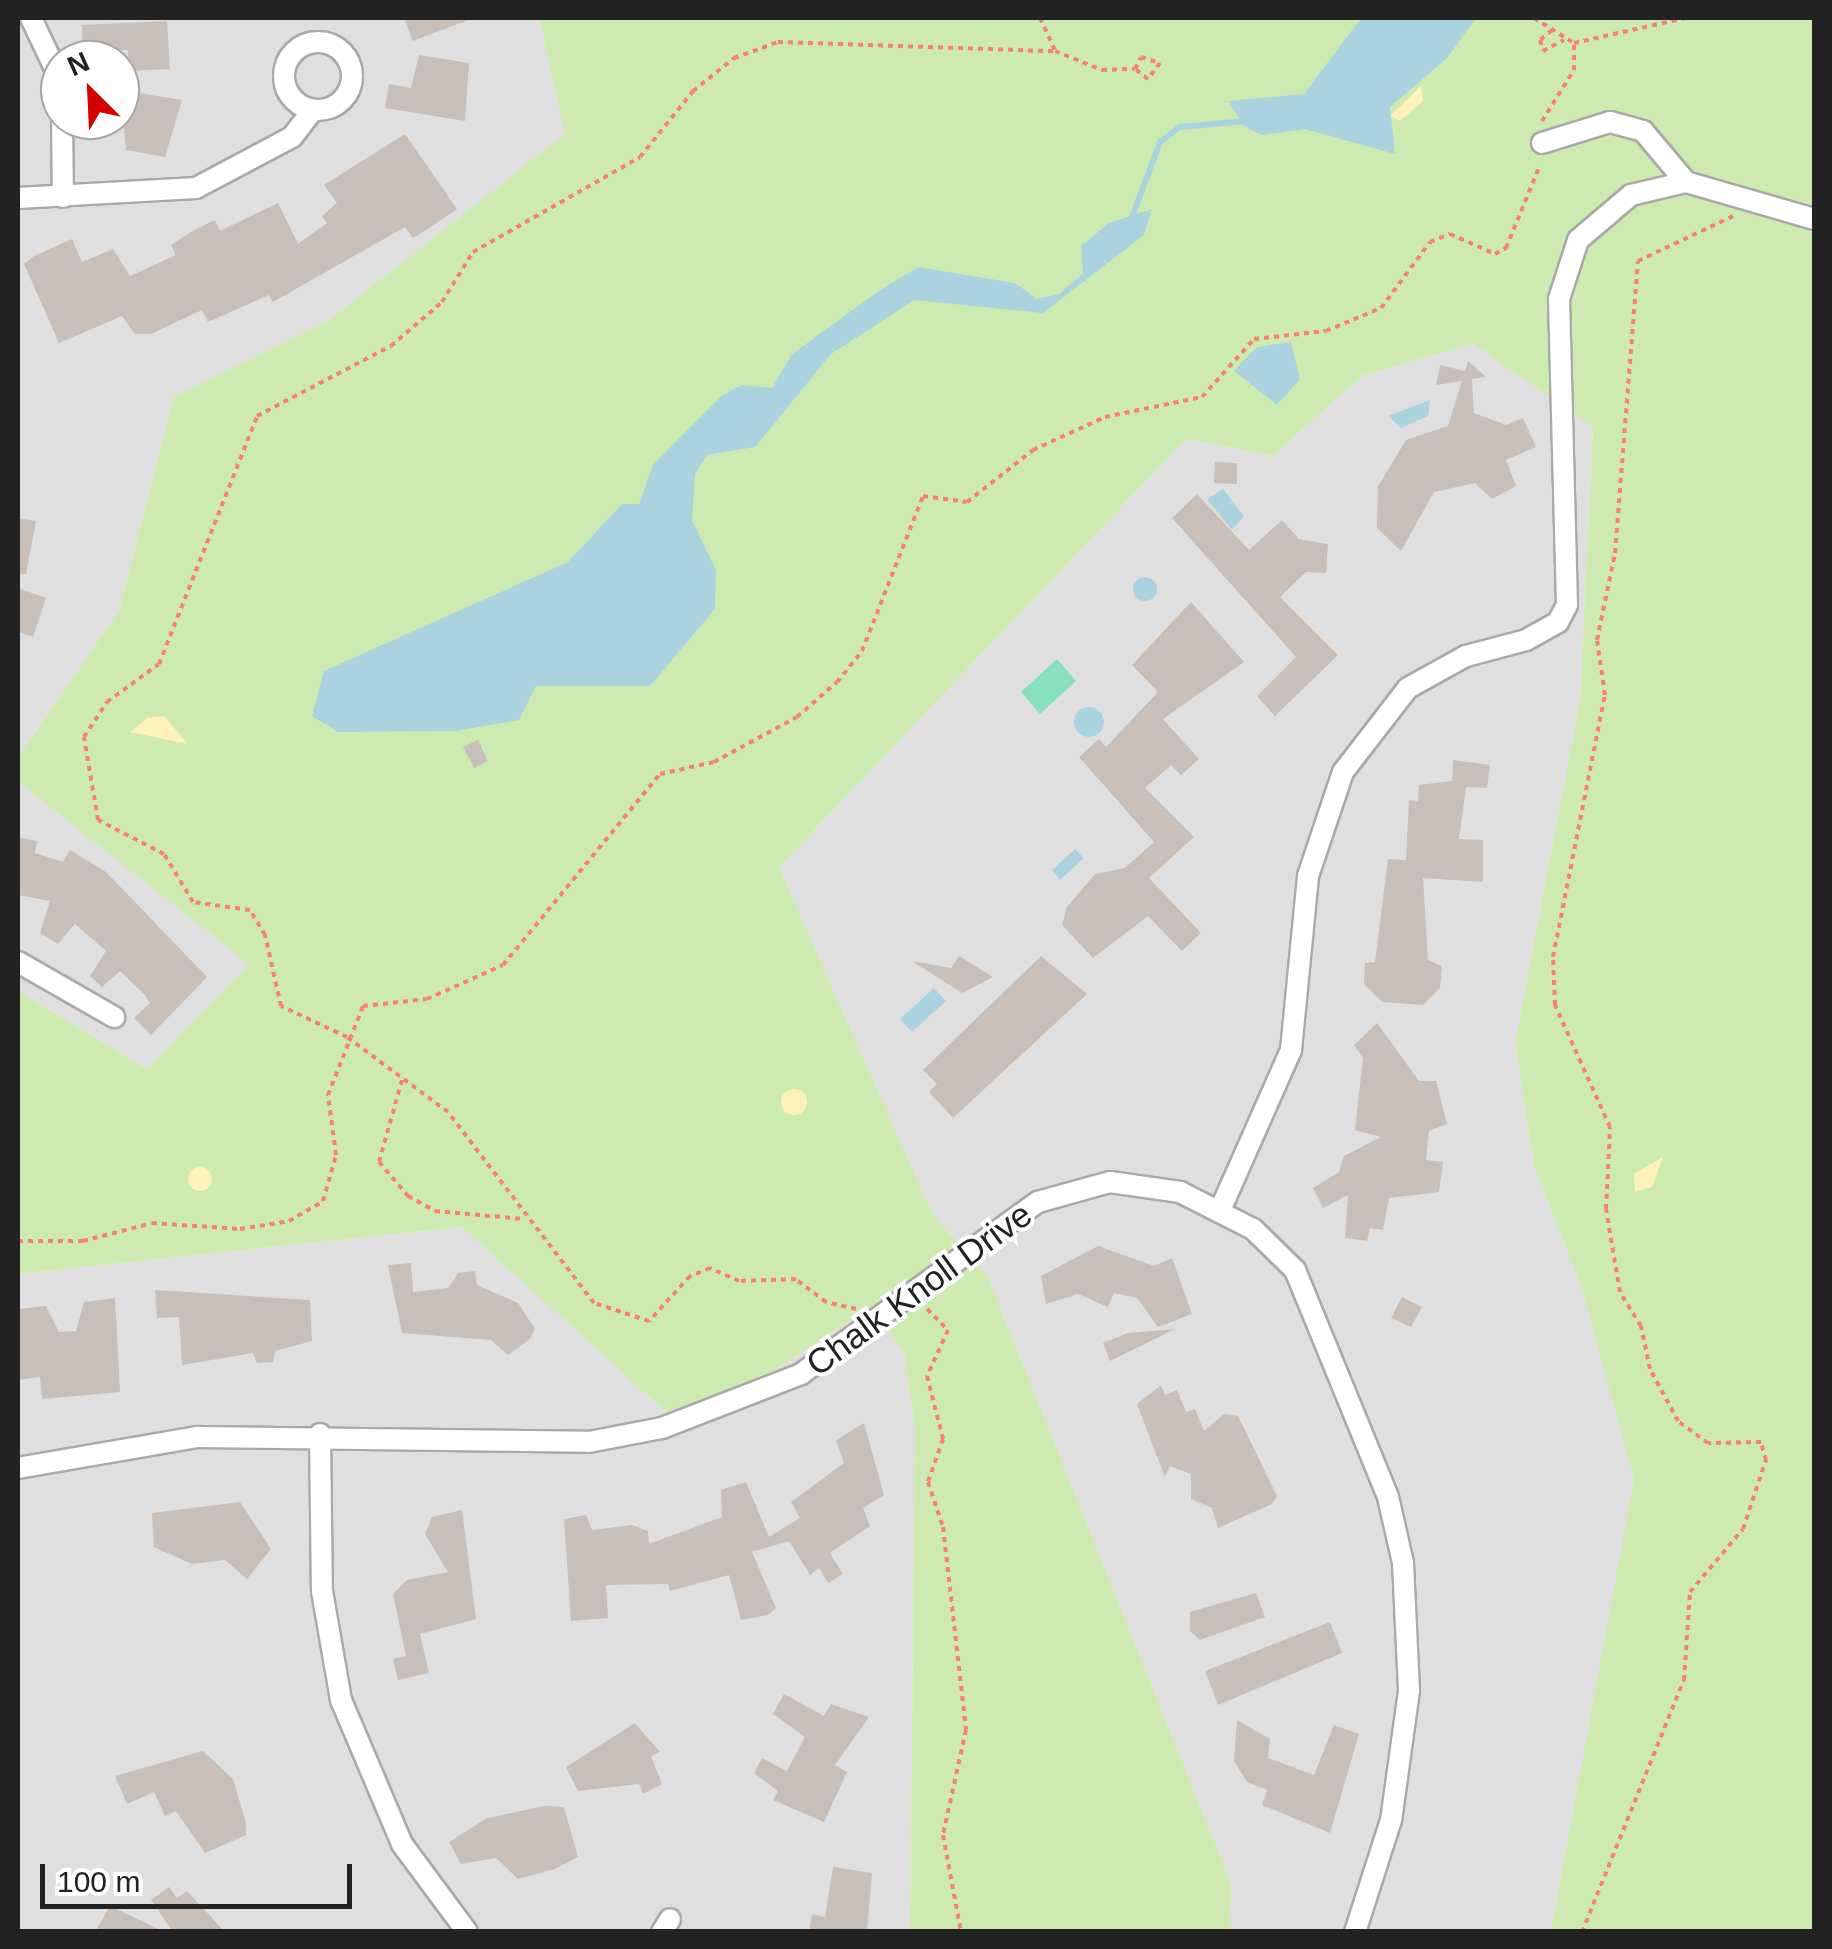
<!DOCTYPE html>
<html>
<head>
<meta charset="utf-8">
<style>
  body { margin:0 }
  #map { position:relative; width:1832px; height:1949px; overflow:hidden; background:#f2efe9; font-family:Helvetica,sans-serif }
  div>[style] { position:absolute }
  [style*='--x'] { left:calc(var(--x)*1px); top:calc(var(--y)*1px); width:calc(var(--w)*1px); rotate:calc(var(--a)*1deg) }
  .residential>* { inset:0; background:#e0dfdf }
  .grass>* { inset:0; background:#cdebb0 }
  .sand>* { inset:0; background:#fff1ba }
  .round { border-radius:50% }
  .pitch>* { inset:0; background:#88e0be }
  .water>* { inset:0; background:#aad3df }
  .stream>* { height:6px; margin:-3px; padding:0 3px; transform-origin:3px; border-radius:3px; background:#aad3df }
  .building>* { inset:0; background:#c7bfb8 }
  .path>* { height:4px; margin-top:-2px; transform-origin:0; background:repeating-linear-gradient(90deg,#fa8072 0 5px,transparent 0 10px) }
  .roads { filter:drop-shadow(2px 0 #a9a9a9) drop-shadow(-2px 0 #a9a9a9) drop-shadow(0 2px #a9a9a9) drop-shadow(0 -2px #a9a9a9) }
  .minor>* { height:20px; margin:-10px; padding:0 10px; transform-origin:10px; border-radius:10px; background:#fff }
  .minor>.ring { margin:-10px; padding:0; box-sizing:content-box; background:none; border:20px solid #fff; border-radius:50% }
  span { translate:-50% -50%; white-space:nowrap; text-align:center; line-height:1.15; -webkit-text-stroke:8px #fff; paint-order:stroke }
  .street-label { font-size:35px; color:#222 }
  .frame { position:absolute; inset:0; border:20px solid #222; pointer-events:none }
  .north { position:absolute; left:40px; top:40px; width:100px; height:100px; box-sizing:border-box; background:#fff; border:2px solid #a7a7a7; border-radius:50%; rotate:336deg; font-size:28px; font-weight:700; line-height:40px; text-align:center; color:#222 }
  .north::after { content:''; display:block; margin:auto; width:35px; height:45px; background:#d40000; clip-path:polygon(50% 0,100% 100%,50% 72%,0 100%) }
  .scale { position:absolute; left:40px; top:1864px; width:312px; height:45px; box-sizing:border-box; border:5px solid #222; border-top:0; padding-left:12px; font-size:30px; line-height:35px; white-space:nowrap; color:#222; -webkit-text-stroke:8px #fff; paint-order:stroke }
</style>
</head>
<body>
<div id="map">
  <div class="residential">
    <i style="clip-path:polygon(evenodd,18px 18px,539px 18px,566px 134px,328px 321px,173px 397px,119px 611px,18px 757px,18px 18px,60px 60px,120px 60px,120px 120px,60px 120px,60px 60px)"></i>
    <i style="clip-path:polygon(1473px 344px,1593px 426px,1580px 699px,1515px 1042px,1534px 1167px,1580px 1283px,1635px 1479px,1551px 1931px,1229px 1931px,1231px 1883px,987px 1275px,933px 1215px,779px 867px,1186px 439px,1273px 456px,1362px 376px)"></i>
    <i style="clip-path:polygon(18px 782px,250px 964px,147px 1069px,18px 991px)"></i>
    <i style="clip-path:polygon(463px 1227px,666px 1412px,766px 1376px,858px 1316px,888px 1330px,904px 1353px,915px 1429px,910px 1931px,18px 1931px,18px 1274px)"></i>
  </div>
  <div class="grass">
    <i style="clip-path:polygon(539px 18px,1814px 18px,1814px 1931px,1551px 1931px,1634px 1479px,1580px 1283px,1534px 1167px,1515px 1042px,1580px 699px,1593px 427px,1473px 344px,1362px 376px,1273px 456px,1186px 439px,779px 867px,933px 1215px,987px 1275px,1231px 1883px,1229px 1931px,910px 1931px,915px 1429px,904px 1353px,888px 1330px,857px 1316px,766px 1376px,666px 1412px,462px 1227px,18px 1274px,18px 991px,147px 1069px,249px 964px,18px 782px,18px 757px,119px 611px,173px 397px,328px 321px,565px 134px)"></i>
  </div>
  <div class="sand">
    <i style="clip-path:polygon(1421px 86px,1423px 101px,1400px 121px,1390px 116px)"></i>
    <i style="clip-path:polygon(164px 716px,188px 744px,130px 732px,147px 718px)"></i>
    <i class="round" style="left:781px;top:1089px;width:26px;height:26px"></i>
    <i style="clip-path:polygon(1663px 1157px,1652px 1187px,1635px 1192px,1634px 1174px)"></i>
    <i class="round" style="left:188px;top:1167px;width:24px;height:24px"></i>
  </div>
  <div class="pitch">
    <i style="clip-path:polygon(1057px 659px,1076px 681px,1040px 714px,1021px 692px)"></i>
  </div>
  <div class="water">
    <i style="clip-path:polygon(1361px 18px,1476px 18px,1447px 58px,1390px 107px,1395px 154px,1305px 129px,1262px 135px,1244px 126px,1228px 101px,1304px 94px)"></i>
    <i style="clip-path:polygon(1152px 209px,1144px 235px,1043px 313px,914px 300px,831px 354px,755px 447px,707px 455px,695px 474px,692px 520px,716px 570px,715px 609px,650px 686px,536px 686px,519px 720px,456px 731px,338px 732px,312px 716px,324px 671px,568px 562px,622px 504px,639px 504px,653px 465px,721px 396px,742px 385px,772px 388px,792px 354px,879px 291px,918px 267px,1015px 283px,1037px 299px,1059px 294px,1083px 273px,1081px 246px,1109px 223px)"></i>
    <i style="clip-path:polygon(1291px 342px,1300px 379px,1277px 405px,1234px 371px,1257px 347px)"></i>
    <i style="clip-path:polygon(1430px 400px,1428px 416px,1401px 428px,1388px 416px)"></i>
    <i style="clip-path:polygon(1223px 489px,1244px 516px,1232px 530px,1207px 499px)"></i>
    <i class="round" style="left:1133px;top:577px;width:24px;height:24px"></i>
    <i class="round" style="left:1074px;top:707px;width:30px;height:30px"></i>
    <i style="clip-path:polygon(1075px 849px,1084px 858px,1060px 880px,1052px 870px)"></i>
    <i style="clip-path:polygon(934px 988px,946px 1001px,912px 1032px,900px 1019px)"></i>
  </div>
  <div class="stream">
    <i style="--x:1132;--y:217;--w:80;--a:-69.5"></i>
    <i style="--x:1160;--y:142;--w:25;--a:-37"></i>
    <i style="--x:1180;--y:127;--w:66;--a:-5.2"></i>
  </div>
  <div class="building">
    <i style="clip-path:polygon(404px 18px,470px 18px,471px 19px,413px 41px)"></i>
    <i style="clip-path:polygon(167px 21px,170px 69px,129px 71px,128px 50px,82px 50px,82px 25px)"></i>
    <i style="clip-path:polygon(419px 55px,469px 63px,465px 121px,385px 108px,389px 84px,411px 88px)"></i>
    <i style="clip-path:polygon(120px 90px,182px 100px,165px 157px,126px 150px)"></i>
    <i style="clip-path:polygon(405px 134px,457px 209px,428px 229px,413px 238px,405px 227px,273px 302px,269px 295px,208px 322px,202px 310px,151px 334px,135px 334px,122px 316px,59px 343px,24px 264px,34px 256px,72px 239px,82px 262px,113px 249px,130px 276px,176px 255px,171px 245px,194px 230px,215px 220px,220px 231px,278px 203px,298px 244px,327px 223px,322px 216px,337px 203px,324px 185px)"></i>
    <i style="clip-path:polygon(1468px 361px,1486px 377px,1472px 379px,1474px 413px,1506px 425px,1523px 418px,1536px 447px,1506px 460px,1516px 486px,1492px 499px,1475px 483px,1434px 492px,1401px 551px,1377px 528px,1378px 486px,1406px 440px,1448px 426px,1462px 381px,1436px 385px,1440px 365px,1465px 371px)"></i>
    <i style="clip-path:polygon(1215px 462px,1237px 463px,1237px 484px,1214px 483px)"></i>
    <i style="clip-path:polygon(1197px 494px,1249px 550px,1282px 520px,1299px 539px,1328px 544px,1326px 573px,1306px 572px,1280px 597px,1338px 655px,1275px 716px,1257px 696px,1296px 657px,1172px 518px)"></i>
    <i style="clip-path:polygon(18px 518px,36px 521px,26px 574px,18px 574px)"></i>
    <i style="clip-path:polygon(18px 588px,46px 598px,33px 637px,18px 632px)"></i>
    <i style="clip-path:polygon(1191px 602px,1244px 662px,1163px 719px,1199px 759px,1181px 775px,1171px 765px,1145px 788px,1194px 837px,1149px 878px,1201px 933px,1182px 951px,1148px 916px,1093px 958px,1062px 925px,1067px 907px,1095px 874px,1125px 868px,1154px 842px,1079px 757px,1099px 739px,1106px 747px,1158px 692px,1132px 665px)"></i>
    <i style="clip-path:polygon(478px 740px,488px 761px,474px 768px,463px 747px)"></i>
    <i style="clip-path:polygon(1453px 760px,1490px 765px,1487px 788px,1466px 787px,1459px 839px,1483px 840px,1483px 882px,1423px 878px,1428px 960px,1442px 966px,1440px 988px,1423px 1005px,1382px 1002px,1364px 984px,1365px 963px,1375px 962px,1388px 859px,1406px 860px,1409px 800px,1418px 801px,1419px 785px,1452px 781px)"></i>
    <i style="clip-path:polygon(18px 837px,37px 841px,35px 853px,63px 862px,70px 850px,106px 872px,207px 977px,151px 1035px,134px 1018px,150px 1003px,144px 994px,120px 971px,102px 987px,90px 976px,106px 951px,75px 924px,58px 944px,40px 933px,50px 901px,18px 895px)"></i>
    <i style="clip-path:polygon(959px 956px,993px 977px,962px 993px,912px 961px,951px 968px)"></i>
    <i style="clip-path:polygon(1041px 956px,1087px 994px,953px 1118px,929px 1092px,937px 1084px,923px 1070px)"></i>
    <i style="clip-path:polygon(1377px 1023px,1419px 1081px,1436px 1081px,1447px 1124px,1429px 1131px,1426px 1160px,1443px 1162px,1439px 1192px,1389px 1198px,1383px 1230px,1370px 1228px,1367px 1241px,1345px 1238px,1348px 1195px,1323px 1208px,1313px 1188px,1339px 1172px,1344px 1156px,1381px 1137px,1355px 1130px,1363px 1058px,1354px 1045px)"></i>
    <i style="clip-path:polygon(1098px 1246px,1154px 1266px,1172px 1258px,1192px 1314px,1158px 1327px,1137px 1298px,1114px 1293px,1108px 1307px,1078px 1294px,1046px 1304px,1041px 1276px)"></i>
    <i style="clip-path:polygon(411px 1263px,413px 1292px,448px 1288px,458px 1273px,475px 1271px,477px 1285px,518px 1303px,535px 1329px,529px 1340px,508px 1355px,491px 1340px,402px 1333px,388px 1265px)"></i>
    <i style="clip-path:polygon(155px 1290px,310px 1300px,312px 1341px,275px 1351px,273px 1362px,257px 1363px,253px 1353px,182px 1365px,179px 1317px,157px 1318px)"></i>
    <i style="clip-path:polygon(1402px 1297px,1422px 1307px,1411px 1327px,1391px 1318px)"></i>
    <i style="clip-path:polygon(115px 1298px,120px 1392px,42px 1399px,40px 1377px,18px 1380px,18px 1309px,46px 1306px,59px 1332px,76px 1331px,84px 1302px)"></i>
    <i style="clip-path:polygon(1175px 1329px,1110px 1361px,1103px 1343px,1128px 1333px)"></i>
    <i style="clip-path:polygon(1161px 1385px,1165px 1395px,1177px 1390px,1186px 1412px,1195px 1409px,1204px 1431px,1224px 1414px,1238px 1416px,1277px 1496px,1272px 1504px,1218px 1528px,1212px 1508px,1191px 1499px,1191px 1474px,1170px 1466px,1165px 1477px,1137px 1404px)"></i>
    <i style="clip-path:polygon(864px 1423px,884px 1495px,863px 1508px,870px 1526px,830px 1553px,843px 1574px,828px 1583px,819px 1568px,810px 1575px,789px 1541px,752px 1552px,776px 1608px,768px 1615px,741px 1620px,729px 1575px,670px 1591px,668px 1584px,606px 1585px,608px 1618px,571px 1621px,564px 1519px,586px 1515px,592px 1530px,632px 1525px,648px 1531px,649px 1544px,722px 1517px,721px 1490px,746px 1482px,769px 1537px,800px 1518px,791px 1502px,844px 1463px,836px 1440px)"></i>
    <i style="clip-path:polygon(240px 1502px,271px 1549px,247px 1579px,225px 1560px,192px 1564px,154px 1547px,152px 1513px)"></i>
    <i style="clip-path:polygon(462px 1510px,476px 1619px,420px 1634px,429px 1673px,398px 1680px,393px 1659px,406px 1656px,393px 1594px,407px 1580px,448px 1572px,425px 1534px,432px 1517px)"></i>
    <i style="clip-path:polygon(1256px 1593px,1265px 1617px,1200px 1640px,1190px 1631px,1190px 1612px)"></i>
    <i style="clip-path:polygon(1330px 1622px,1342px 1653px,1218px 1705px,1205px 1671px)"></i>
    <i style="clip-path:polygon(784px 1694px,824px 1716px,831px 1704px,869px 1717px,835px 1765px,847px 1772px,824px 1822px,773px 1800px,778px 1791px,754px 1773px,762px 1758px,787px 1771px,805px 1737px,773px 1714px)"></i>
    <i style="clip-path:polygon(1237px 1720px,1270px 1739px,1268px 1758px,1314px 1775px,1334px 1725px,1359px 1734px,1330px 1833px,1262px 1805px,1267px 1790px,1247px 1782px,1234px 1761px)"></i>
    <i style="clip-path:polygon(635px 1723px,660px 1752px,651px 1756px,662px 1784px,643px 1794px,639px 1784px,578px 1791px,566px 1767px)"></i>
    <i style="clip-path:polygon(203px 1751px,233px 1779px,246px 1823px,246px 1835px,205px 1853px,176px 1811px,165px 1816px,154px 1792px,127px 1804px,115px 1776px)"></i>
    <i style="clip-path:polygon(545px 1806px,564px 1807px,578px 1857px,555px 1869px,518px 1879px,496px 1858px,461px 1864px,449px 1842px,487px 1818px)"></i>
    <i style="clip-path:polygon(833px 1867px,872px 1873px,867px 1932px,809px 1932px,812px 1914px,825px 1917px)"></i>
    <i style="clip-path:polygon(169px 1887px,177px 1898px,187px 1891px,225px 1932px,173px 1932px,151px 1900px)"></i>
    <i style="clip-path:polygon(110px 1906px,165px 1932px,95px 1932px)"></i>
  </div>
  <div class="path">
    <i style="--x:1040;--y:18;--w:35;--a:65"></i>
    <i style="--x:1534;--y:18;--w:47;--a:32"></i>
    <i style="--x:1574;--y:43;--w:114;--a:-12.7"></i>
    <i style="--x:1552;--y:30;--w:16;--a:140"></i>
    <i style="--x:1540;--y:40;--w:11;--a:75"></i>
    <i style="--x:1543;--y:51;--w:24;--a:-28"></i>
    <i style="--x:1542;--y:121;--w:60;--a:-57.9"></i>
    <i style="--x:1574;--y:70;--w:27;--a:-90"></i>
    <i style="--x:402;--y:1080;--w:85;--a:105.7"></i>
    <i style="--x:379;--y:1162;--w:45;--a:49.5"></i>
    <i style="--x:408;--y:1196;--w:31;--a:29"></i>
    <i style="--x:435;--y:1211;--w:88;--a:5.2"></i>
    <i style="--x:18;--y:1241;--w:65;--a:0"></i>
    <i style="--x:83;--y:1241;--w:71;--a:-14.6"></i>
    <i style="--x:152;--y:1223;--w:88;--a:3.9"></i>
    <i style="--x:240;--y:1229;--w:50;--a:-9.3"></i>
    <i style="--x:289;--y:1221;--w:39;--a:-30"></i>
    <i style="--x:323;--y:1201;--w:48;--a:-74.2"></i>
    <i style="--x:336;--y:1155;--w:61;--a:-97.6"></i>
    <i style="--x:328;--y:1095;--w:96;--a:-68.5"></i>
    <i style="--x:363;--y:1006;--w:64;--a:-6.2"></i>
    <i style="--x:427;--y:999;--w:83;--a:-24.1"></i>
    <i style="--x:503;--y:965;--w:247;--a:-50.6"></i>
    <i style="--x:660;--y:774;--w:55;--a:-12.5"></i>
    <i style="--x:714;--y:762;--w:94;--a:-28.5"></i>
    <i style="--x:797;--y:717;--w:53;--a:-41.2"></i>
    <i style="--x:837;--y:682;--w:40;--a:-51"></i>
    <i style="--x:862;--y:651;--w:167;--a:-68.5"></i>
    <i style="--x:923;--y:496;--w:44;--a:7.8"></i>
    <i style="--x:967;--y:502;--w:84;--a:-38.2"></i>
    <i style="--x:1033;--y:450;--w:79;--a:-24.6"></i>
    <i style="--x:1105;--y:417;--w:99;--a:-11.7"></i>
    <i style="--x:1202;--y:397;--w:78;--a:-48.1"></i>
    <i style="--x:1254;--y:339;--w:72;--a:-6.3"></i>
    <i style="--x:1326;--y:331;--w:60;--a:-22.7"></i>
    <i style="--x:1381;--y:308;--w:82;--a:-53.4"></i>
    <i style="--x:1430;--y:242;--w:22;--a:-22"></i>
    <i style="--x:1450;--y:234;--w:49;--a:24"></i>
    <i style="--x:1495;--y:254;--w:13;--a:-29"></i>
    <i style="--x:1506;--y:248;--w:90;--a:-67.7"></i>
    <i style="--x:856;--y:1309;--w:31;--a:-167"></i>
    <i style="--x:826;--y:1302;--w:38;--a:-143"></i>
    <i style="--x:796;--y:1279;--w:57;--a:178"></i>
    <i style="--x:739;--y:1281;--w:32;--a:-156"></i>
    <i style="--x:710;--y:1268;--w:22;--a:158"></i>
    <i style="--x:690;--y:1276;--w:61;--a:132.3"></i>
    <i style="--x:649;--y:1321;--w:58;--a:-161.9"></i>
    <i style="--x:594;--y:1303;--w:240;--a:-127.4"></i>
    <i style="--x:448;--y:1112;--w:126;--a:-143.4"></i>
    <i style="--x:347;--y:1037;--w:73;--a:-154.8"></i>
    <i style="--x:281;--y:1006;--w:73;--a:-102.7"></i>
    <i style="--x:265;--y:935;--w:29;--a:-121"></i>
    <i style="--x:250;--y:910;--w:58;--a:-172"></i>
    <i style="--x:193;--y:902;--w:56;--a:-121.1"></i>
    <i style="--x:164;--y:854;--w:74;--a:-152.7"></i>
    <i style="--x:98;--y:820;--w:84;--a:-99.6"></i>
    <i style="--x:84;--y:737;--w:42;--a:-56.7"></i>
    <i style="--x:107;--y:702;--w:64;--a:-36.2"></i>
    <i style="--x:159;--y:664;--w:267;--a:-68.4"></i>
    <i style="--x:257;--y:416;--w:151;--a:-27.6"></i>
    <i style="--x:391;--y:346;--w:67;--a:-40.8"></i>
    <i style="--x:442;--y:302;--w:59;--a:-58.2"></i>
    <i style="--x:473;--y:252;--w:192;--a:-29.6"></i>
    <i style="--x:640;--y:157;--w:85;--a:-51.2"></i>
    <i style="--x:693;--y:91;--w:53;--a:-38.8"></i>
    <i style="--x:734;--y:58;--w:47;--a:-20"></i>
    <i style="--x:778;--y:42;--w:277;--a:1.9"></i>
    <i style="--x:1055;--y:51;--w:51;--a:22"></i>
    <i style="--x:1102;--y:70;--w:33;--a:-2"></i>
    <i style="--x:1135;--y:69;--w:13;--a:-63"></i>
    <i style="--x:1141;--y:57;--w:20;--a:18"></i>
    <i style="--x:1160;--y:63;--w:20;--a:127"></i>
    <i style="--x:1148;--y:79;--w:16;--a:-142"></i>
    <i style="--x:927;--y:1309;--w:30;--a:45"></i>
    <i style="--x:948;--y:1330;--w:51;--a:114.5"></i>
    <i style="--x:927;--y:1376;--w:65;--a:75.7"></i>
    <i style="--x:943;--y:1439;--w:46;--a:109.2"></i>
    <i style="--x:928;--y:1482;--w:47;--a:71.6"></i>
    <i style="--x:943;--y:1527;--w:204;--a:83.5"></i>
    <i style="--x:966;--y:1730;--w:107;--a:102.4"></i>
    <i style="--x:943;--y:1835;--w:99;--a:79.5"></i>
    <i style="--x:1582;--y:1932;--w:272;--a:-68"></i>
    <i style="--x:1684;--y:1680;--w:88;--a:-86.1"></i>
    <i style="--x:1690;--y:1592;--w:82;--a:-49.9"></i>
    <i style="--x:1743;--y:1529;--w:73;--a:-71.6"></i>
    <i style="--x:1766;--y:1460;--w:19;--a:-106"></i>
    <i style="--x:1761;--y:1442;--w:53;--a:178.9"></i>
    <i style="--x:1708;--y:1443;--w:37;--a:-144"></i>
    <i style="--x:1678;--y:1421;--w:59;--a:-118.3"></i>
    <i style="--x:1650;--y:1369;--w:44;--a:-101.8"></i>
    <i style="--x:1641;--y:1326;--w:40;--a:-122"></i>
    <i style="--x:1620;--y:1292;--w:84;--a:-99.6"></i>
    <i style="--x:1606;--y:1209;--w:82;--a:-87.2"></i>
    <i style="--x:1610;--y:1127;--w:134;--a:-114.3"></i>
    <i style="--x:1555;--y:1005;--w:48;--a:-92.4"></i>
    <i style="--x:1553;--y:957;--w:267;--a:-78.8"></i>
    <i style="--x:1605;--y:695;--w:56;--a:-98.3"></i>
    <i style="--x:1597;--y:640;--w:89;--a:-78.3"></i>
    <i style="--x:1615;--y:553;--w:293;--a:-85.5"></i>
    <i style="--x:1638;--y:261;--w:105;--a:-25.3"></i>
  </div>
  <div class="roads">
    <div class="minor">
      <i style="--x:31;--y:18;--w:68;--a:64.6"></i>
      <i class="ring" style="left:284px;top:42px;width:48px;height:48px"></i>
      <i style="--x:62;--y:120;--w:77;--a:89.3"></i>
      <i style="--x:1542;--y:143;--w:71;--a:-17.2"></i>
      <i style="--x:1610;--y:122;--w:34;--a:15"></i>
      <i style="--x:1643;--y:131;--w:67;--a:49.9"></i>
      <i style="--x:18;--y:198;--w:178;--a:-3.2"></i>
      <i style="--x:196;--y:188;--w:109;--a:-28"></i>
      <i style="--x:292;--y:137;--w:34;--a:-52"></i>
      <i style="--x:18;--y:962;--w:111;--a:29.8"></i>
      <i style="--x:1221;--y:1208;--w:173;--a:-66.1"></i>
      <i style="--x:1291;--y:1050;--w:175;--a:-84.4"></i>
      <i style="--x:1308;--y:876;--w:110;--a:-71.4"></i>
      <i style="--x:1343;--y:772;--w:106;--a:-52.3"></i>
      <i style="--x:1408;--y:688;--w:66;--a:-28.9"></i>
      <i style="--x:1466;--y:656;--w:62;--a:-14.9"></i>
      <i style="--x:1526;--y:640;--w:37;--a:-29"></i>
      <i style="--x:1558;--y:622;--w:19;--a:-62"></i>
      <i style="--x:1567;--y:605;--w:306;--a:-91.5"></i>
      <i style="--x:1559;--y:299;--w:62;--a:-72.1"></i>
      <i style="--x:1578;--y:240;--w:70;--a:-40.3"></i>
      <i style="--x:1631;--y:195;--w:57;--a:-13.3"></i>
      <i style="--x:1686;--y:182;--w:133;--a:16.1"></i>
      <i style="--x:320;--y:1434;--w:157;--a:89.3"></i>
      <i style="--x:322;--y:1591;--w:111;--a:80.1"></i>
      <i style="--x:341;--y:1700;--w:156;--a:67"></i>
      <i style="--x:402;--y:1844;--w:109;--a:53.5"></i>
      <i style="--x:18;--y:1468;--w:183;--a:-9.8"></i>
      <i style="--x:198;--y:1437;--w:391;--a:0.7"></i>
      <i style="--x:589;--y:1442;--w:74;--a:-10.9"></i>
      <i style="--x:662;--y:1428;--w:149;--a:-21.2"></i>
      <i style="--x:801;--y:1374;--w:293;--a:-36"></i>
      <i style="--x:1038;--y:1202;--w:75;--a:-15.5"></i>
      <i style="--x:1110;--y:1182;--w:71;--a:8.1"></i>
      <i style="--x:1180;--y:1192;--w:82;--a:26.9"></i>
      <i style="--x:1253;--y:1229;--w:59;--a:44.3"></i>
      <i style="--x:1295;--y:1270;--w:245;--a:67.7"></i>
      <i style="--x:1388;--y:1497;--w:68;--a:77.2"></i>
      <i style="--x:1403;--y:1563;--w:128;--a:87.3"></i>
      <i style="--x:1409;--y:1691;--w:130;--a:97.9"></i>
      <i style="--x:1391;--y:1820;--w:118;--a:107.8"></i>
      <i style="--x:662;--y:1932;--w:15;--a:-58"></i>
    </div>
  </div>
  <div class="street-label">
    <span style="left:919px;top:1289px;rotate:-36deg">Chalk Knoll Drive</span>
  </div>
  <div class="frame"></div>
  <div class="north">N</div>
  <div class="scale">100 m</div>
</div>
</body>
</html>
